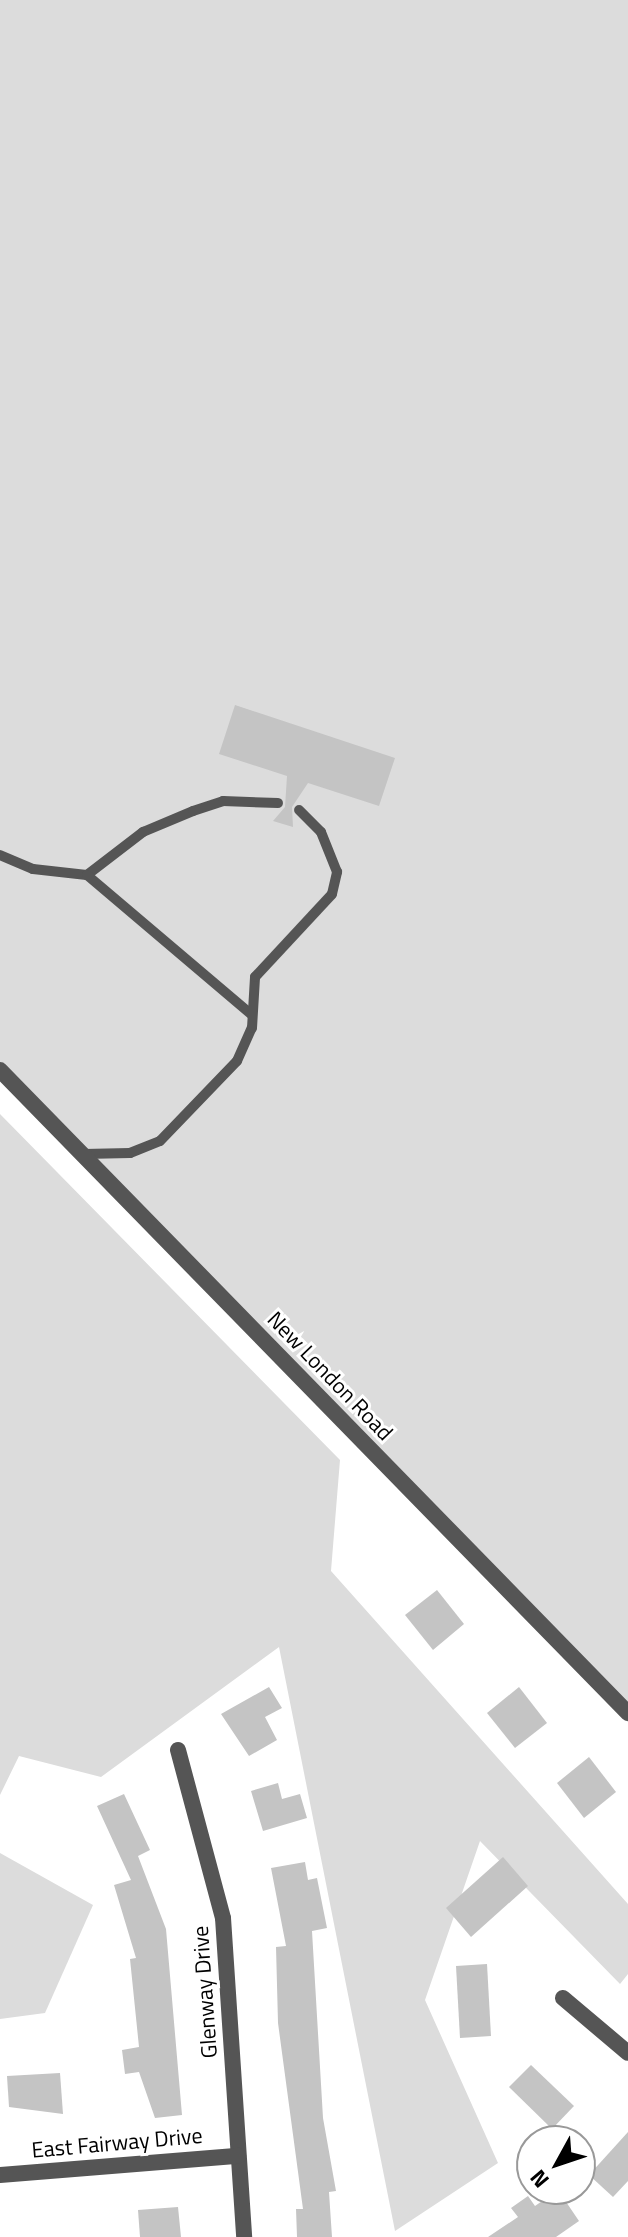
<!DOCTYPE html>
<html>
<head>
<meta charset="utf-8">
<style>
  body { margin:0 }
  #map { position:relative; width:628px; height:2237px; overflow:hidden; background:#fff; font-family:"Titillium Web",sans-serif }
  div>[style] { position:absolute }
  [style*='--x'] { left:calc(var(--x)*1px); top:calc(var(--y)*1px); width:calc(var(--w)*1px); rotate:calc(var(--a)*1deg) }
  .green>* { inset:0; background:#dcdcdc }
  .building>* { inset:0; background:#c4c4c4 }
  .service>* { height:10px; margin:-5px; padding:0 5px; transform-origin:5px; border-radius:5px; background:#555 }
  .minor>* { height:16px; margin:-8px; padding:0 8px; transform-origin:8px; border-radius:8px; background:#555 }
  .tertiary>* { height:16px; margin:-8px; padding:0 8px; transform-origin:8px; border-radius:8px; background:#555 }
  span { translate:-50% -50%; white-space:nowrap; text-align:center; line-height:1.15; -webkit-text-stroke:6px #fff; paint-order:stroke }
  .street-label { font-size:22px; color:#000 }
  .north { position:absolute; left:516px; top:2125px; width:80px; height:80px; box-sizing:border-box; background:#fff; border:2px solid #999; border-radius:50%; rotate:230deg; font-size:22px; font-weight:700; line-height:32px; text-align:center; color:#000 }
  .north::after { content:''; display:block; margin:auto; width:28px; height:36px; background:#000; clip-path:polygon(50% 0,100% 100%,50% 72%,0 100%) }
</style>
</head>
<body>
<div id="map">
  <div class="green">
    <i style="clip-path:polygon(0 0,628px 0,628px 1713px,0 1070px)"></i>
    <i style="clip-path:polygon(0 1114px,340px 1460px,331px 1571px,628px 1904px,628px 1974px,620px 1984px,480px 1841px,425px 2000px,498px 2163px,395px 2231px,279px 1647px,101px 1777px,19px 1756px,0 1795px)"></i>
    <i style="clip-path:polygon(0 1853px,93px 1905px,45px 2013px,0 2019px)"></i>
  </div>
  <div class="building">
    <i style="clip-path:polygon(235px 705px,395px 758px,379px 806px,308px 783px,292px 807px,293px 827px,273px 821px,285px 807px,287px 776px,219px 754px)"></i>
    <i style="clip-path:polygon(437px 1590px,464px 1624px,433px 1650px,405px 1615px)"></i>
    <i style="clip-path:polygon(269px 1687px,282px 1708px,265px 1717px,277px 1740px,249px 1756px,221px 1714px)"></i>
    <i style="clip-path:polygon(519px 1687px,547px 1723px,515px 1748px,487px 1713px)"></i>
    <i style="clip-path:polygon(589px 1757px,616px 1792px,584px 1818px,557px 1783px)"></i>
    <i style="clip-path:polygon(278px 1783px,282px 1799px,300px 1794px,307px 1818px,263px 1831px,251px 1791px)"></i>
    <i style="clip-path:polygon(124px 1794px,150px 1850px,138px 1856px,166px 1929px,182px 2115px,155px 2118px,139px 2072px,125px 2074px,122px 2050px,139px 2047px,130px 1959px,136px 1958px,114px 1885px,131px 1880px,97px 1806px)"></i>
    <i style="clip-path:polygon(503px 1857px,528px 1886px,471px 1937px,446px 1908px)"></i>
    <i style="clip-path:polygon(305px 1862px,308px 1880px,317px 1878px,327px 1928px,312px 1931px,323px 2118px,336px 2191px,329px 2192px,332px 2237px,297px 2237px,296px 2209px,303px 2209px,278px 2023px,276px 1947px,286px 1946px,271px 1868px)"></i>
    <i style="clip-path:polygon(487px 1964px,491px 2036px,460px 2038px,456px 1966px)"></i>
    <i style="clip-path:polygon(531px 2065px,574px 2106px,552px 2129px,509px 2087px)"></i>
    <i style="clip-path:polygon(60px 2073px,63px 2114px,9px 2107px,7px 2076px)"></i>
    <i style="clip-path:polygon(628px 2132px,628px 2181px,613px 2197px,589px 2175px)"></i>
    <i style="clip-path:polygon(558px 2190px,579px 2221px,556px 2237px,488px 2237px,518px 2217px,511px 2208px,528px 2196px,535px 2206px)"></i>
    <i style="clip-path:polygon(178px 2207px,181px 2237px,140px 2237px,138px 2210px)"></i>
  </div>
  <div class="service">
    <i style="--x:0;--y:855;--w:36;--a:23"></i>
    <i style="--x:33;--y:869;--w:54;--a:6.3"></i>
    <i style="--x:87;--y:875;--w:71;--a:-37.5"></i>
    <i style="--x:143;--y:832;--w:54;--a:-22.8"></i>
    <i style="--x:193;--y:811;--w:32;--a:-18"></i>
    <i style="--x:223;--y:801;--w:55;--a:2.1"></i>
    <i style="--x:87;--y:875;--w:216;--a:40.3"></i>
    <i style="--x:84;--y:1154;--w:46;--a:-1.2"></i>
    <i style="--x:130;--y:1153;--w:32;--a:-22"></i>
    <i style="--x:160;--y:1141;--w:111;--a:-46.1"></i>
    <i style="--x:237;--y:1061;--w:36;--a:-66"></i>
    <i style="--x:252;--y:1028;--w:51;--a:-86.6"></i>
    <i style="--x:255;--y:977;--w:113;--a:-47.1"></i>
    <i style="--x:332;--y:894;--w:23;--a:-77"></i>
    <i style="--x:337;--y:872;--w:43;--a:-111.8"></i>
    <i style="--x:321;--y:832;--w:31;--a:-135"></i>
  </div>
  <div class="minor">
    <i style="--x:178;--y:1750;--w:174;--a:75"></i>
    <i style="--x:223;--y:1918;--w:320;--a:86.2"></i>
    <i style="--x:563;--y:1998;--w:85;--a:40.2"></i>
    <i style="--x:0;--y:2175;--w:239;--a:-4.6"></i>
  </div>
  <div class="tertiary">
    <i style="--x:0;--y:1070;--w:899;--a:45.68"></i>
  </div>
  <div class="street-label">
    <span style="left:330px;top:1376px;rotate:46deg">New London Road</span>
    <span style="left:205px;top:1992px;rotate:-94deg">Glenway Drive</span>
    <span style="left:117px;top:2143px;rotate:-5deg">East Fairway Drive</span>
  </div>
  <div class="north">N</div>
</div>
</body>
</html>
